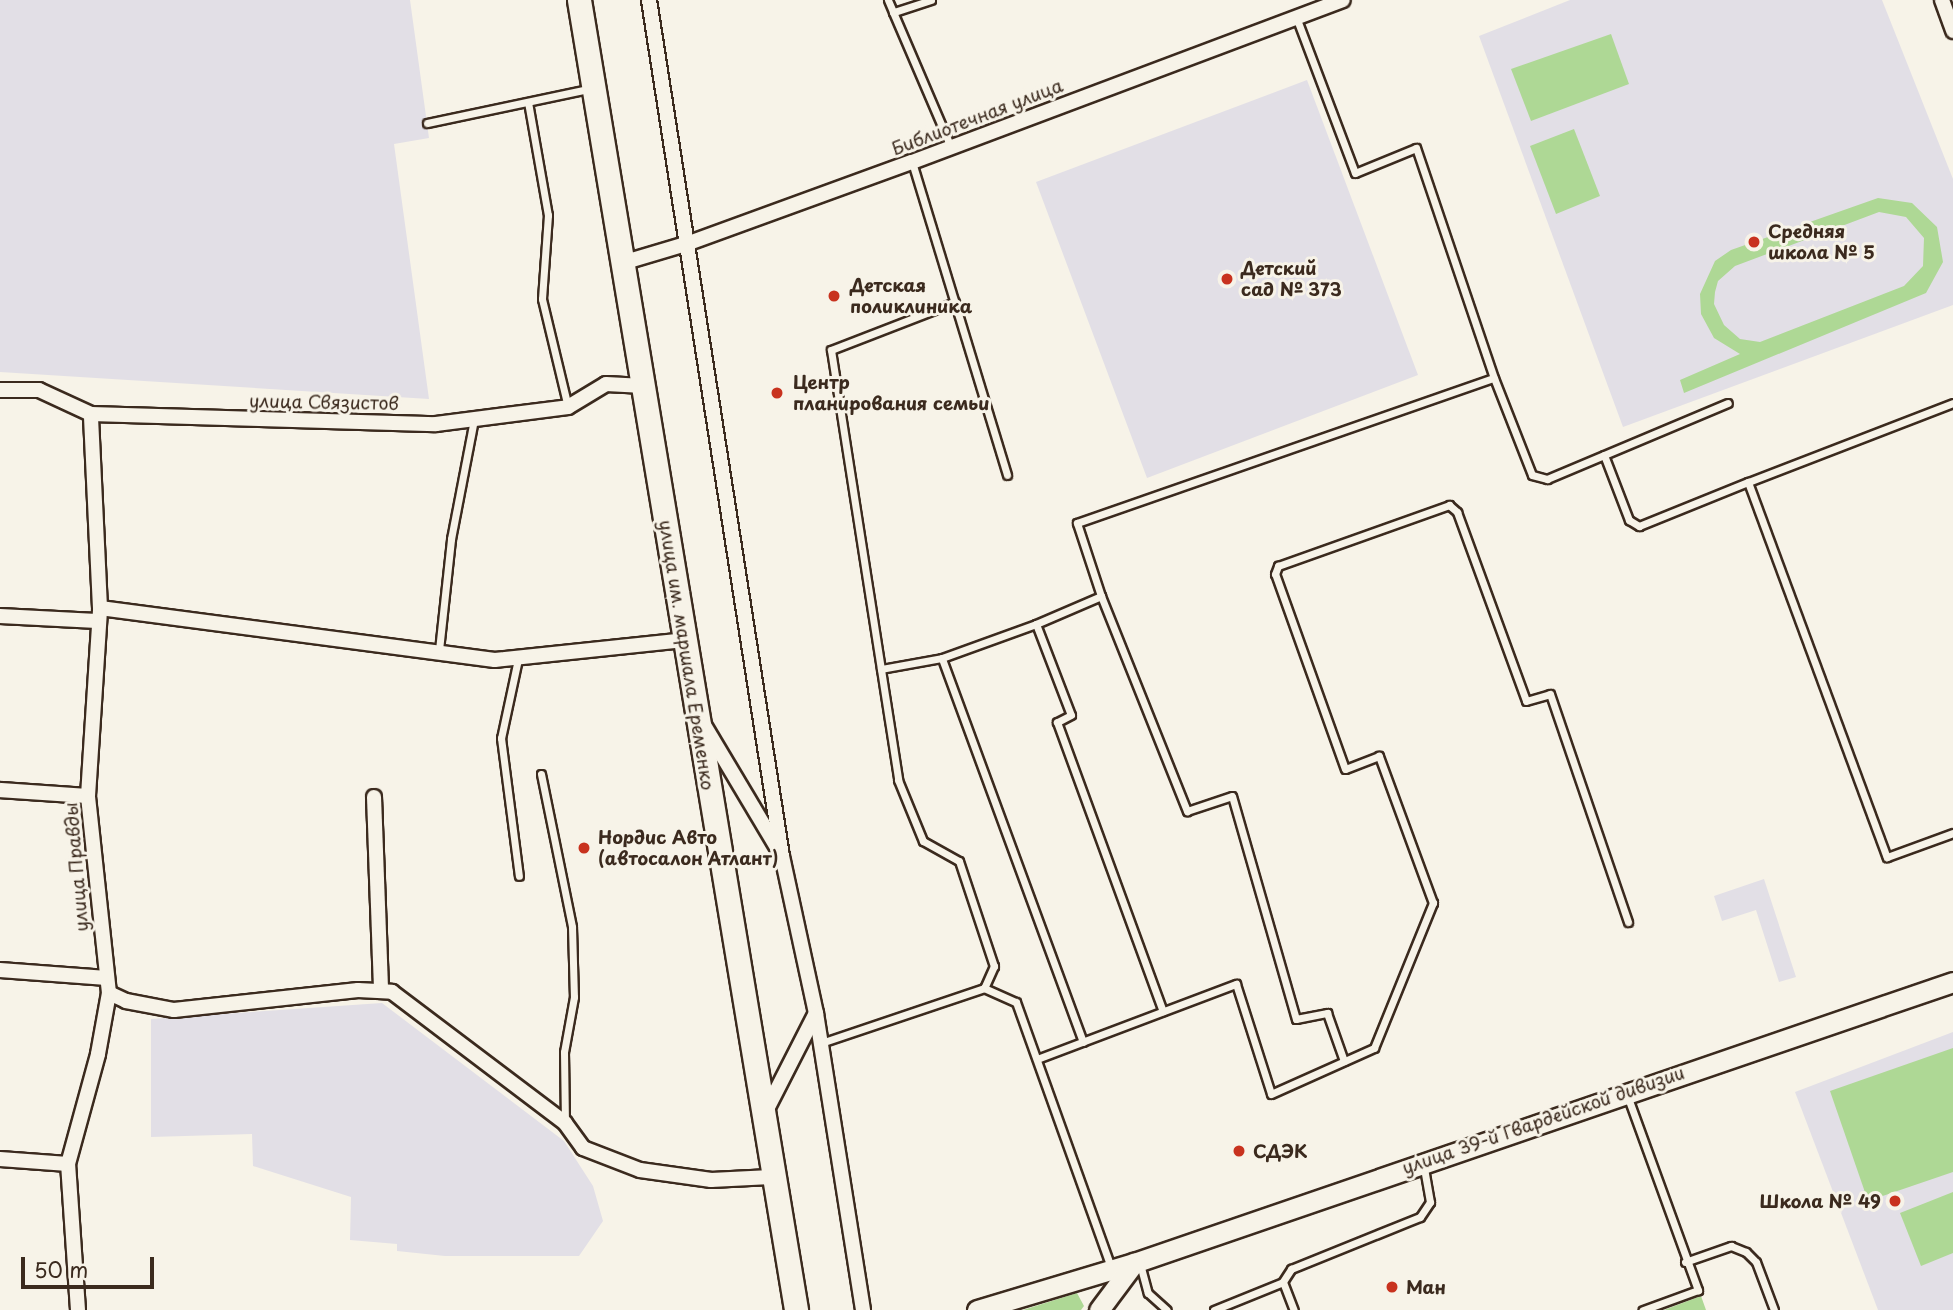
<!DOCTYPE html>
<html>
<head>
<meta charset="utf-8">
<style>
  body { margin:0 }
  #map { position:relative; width:1953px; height:1310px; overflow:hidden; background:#f7f3e8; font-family:"Playpen Sans",sans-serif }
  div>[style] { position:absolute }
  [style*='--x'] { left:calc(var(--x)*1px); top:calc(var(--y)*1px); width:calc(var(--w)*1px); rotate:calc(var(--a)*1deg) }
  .built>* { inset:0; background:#e2dfe6 }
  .green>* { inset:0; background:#aed895 }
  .roads { filter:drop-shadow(2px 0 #3b2a1e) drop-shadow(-2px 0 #3b2a1e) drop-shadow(0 2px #3b2a1e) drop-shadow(0 -2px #3b2a1e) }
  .service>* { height:7px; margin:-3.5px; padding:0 3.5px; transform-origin:3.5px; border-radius:3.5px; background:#f7f3e8 }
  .minor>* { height:14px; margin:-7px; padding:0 7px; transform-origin:7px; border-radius:7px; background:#f7f3e8 }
  .secondary>* { height:19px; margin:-9.5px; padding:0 9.5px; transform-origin:9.5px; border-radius:9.5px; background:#f7f3e8 }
  .trunk>* { height:23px; margin:-11.5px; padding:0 11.5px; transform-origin:11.5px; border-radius:11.5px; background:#f7f3e8 }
  .dots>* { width:19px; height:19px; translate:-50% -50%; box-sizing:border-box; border:4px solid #f7f3e8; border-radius:50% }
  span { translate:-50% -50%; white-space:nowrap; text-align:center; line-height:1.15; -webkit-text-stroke:6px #f7f3e8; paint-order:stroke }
  .street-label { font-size:18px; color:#3b2a1e }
  .poi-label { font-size:18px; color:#3b2a1e; font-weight:700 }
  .left { translate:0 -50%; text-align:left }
  .right { translate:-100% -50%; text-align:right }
  .scale { position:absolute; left:21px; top:1257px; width:133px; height:32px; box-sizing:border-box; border:4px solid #3b2a1e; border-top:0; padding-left:9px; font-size:21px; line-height:24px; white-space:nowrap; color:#3b2a1e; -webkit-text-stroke:5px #f7f3e8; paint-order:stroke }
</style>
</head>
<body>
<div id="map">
  <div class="built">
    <i style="clip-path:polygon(0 0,410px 0,429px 138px,394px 144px,429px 399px,0 372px)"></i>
    <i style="clip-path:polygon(1570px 0,1882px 0,1953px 179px,1953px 305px,1623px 427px,1479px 36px)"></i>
    <i style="clip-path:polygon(1307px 80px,1418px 375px,1147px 478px,1036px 182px)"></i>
    <i style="clip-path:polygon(1764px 879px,1796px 977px,1779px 982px,1756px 910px,1722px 921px,1714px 896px)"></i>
    <i style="clip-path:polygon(382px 1003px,564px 1141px,593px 1186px,603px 1221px,579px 1256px,445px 1256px,397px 1251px,397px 1244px,350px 1240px,351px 1197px,253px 1166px,252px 1134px,151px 1137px,151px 1019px)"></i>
    <i style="clip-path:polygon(1953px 1032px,1953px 1310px,1878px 1310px,1795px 1092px)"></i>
  </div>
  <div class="green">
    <i style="clip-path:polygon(1611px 34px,1629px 84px,1531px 121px,1511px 69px)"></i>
    <i style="clip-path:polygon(1574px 129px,1600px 196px,1556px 214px,1530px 146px)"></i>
    <i style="clip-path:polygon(evenodd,1878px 198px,1912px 203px,1937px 227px,1943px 262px,1926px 293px,1684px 393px,1680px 380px,1740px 354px,1714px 338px,1701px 314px,1700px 294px,1715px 261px,1731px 250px,1878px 198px,1879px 212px,1906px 217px,1924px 238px,1923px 266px,1904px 286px,1760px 342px,1740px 339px,1724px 325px,1714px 304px,1715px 292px,1718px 281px,1735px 266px,1879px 212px)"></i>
    <i style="clip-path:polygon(1953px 1048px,1953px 1172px,1868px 1201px,1830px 1091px)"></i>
    <i style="clip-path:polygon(1953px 1192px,1953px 1253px,1921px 1266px,1900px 1213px)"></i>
    <i style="clip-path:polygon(1077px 1293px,1084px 1306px,1081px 1310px,1023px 1310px)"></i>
    <i style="clip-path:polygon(1701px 1296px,1706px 1310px,1664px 1310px)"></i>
  </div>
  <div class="roads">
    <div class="service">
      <i style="--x:888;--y:0;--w:13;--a:67"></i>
      <i style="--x:931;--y:0;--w:40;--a:162"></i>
      <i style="--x:893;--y:12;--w:147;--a:66.8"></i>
      <i style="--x:528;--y:102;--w:115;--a:80"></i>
      <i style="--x:548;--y:215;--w:84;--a:94.1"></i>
      <i style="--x:542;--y:299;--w:111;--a:76.5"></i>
      <i style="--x:427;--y:123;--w:166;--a:-11.9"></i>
      <i style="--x:912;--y:162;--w:327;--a:73.1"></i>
      <i style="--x:955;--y:302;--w:133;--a:158.8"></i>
      <i style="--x:831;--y:350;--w:435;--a:81.1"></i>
      <i style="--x:898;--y:780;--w:66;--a:67.7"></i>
      <i style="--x:923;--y:841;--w:41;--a:29.1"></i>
      <i style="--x:959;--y:861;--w:111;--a:71.6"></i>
      <i style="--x:994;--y:966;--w:24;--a:114"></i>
      <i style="--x:1494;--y:378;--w:104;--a:68.6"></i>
      <i style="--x:1532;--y:475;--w:16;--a:15"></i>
      <i style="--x:1547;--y:479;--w:196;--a:-22.8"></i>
      <i style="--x:1953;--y:403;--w:220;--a:158.9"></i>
      <i style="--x:1748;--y:482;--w:400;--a:69.7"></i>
      <i style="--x:1887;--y:857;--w:70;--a:-20"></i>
      <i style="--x:1604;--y:455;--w:70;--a:69"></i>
      <i style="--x:1629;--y:520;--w:12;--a:31"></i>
      <i style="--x:1639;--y:526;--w:118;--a:-22"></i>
      <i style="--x:1101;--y:596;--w:77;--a:-108.2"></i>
      <i style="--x:1077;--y:523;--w:441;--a:-19.2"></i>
      <i style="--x:1494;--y:378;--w:243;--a:-108.7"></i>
      <i style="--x:1416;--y:148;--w:66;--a:157.7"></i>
      <i style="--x:1355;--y:173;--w:167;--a:-110.7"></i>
      <i style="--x:1036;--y:624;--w:71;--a:-23.3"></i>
      <i style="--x:1101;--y:596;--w:232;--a:68.2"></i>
      <i style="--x:1187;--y:811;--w:47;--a:-18.4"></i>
      <i style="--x:1232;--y:796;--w:232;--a:74"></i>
      <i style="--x:1296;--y:1019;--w:32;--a:-11"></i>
      <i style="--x:1327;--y:1013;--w:51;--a:70.5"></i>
      <i style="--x:439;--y:650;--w:112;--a:-83.8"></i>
      <i style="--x:451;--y:539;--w:121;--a:-79.1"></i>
      <i style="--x:518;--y:659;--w:81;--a:102.1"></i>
      <i style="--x:501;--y:738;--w:139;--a:82.6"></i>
      <i style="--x:881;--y:669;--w:62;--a:-10.2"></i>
      <i style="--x:541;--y:774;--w:156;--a:78.5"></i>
      <i style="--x:572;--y:927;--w:70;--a:88.4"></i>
      <i style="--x:574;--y:997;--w:56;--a:100.3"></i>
      <i style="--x:564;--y:1052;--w:70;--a:89.2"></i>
      <i style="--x:1083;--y:1042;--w:409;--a:-110.2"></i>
      <i style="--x:942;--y:658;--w:100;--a:-19.9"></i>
      <i style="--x:1036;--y:624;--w:97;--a:69"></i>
      <i style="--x:1071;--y:715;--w:16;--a:153"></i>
      <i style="--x:1057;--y:722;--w:308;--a:69.9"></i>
      <i style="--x:821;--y:1043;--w:172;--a:-18.6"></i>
      <i style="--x:984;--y:988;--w:35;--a:24"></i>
      <i style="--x:1016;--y:1002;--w:282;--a:70.3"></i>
      <i style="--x:1037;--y:1059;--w:213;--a:-20.7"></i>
      <i style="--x:1236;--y:984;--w:115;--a:72.3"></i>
      <i style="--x:1271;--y:1094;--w:113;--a:-24.1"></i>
      <i style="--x:1374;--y:1048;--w:157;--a:-67.9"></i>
      <i style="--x:1433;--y:903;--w:157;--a:-110.2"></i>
      <i style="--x:1379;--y:756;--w:36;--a:159"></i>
      <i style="--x:1345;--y:769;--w:207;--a:-109.7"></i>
      <i style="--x:1275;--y:574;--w:9;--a:-69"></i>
      <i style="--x:1278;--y:566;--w:182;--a:-19.6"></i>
      <i style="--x:1449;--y:505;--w:11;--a:41"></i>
      <i style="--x:1457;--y:512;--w:201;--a:69.9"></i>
      <i style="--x:1526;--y:701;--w:25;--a:-16"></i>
      <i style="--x:1550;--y:694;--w:241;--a:71.1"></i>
      <i style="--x:1627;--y:1095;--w:208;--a:70"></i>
      <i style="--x:1698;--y:1290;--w:59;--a:160"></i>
      <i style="--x:1685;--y:1262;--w:49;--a:-19.2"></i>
      <i style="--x:1731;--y:1246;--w:16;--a:22"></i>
      <i style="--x:1746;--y:1252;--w:14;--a:45"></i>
      <i style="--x:1756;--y:1262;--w:51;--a:69.4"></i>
      <i style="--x:1140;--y:1264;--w:30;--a:75"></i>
      <i style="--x:1148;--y:1293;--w:25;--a:42"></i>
      <i style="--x:1282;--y:1283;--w:17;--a:-57"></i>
      <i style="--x:1291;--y:1269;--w:139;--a:-22"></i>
      <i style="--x:1420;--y:1217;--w:18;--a:-56"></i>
      <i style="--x:1430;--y:1202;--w:39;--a:-100"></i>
      <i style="--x:1214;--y:1310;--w:74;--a:-22.1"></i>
      <i style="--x:1283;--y:1282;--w:30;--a:69"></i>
    </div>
    <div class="minor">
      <i style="--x:649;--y:0;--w:866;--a:81.17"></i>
      <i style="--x:782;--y:856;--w:161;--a:77.8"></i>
      <i style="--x:816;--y:1013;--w:301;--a:81"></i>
      <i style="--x:1942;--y:0;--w:33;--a:70"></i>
      <i style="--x:622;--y:263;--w:70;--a:-16.6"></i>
      <i style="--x:689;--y:243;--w:237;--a:-20"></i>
      <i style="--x:912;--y:162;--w:460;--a:-20.6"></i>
      <i style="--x:0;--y:390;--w:39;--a:0"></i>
      <i style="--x:39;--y:390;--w:57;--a:24.8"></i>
      <i style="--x:91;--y:414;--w:345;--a:1.7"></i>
      <i style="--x:436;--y:424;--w:133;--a:-7.3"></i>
      <i style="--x:568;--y:407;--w:44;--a:-31.2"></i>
      <i style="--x:606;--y:384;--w:38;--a:3"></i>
      <i style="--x:100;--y:608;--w:398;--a:7.5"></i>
      <i style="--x:495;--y:660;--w:190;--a:-6"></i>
      <i style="--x:0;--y:616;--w:97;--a:3"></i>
      <i style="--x:704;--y:725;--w:144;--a:59.2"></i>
      <i style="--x:0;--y:790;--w:88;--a:3.9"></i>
      <i style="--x:374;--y:797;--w:194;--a:87.9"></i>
      <i style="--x:0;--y:970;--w:107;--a:4.3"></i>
      <i style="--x:109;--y:993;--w:19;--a:25"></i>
      <i style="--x:126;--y:1001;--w:49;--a:10.6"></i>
      <i style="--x:174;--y:1010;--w:185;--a:-6.2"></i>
      <i style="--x:358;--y:990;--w:34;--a:3"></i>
      <i style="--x:392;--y:992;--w:217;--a:37.1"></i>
      <i style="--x:565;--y:1123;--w:31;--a:54"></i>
      <i style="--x:583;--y:1148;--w:61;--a:21.1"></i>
      <i style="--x:640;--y:1170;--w:72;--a:8"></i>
      <i style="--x:711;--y:1180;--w:60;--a:-2.9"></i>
      <i style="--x:765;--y:1113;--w:112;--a:-63"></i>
      <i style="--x:0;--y:1159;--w:68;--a:4.2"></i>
      <i style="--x:78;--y:1310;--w:146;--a:-93.9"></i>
      <i style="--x:68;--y:1164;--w:114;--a:-74.7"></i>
      <i style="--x:98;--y:1054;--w:62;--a:-79.8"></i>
      <i style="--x:109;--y:993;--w:198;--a:-96.1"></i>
      <i style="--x:88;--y:796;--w:188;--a:-86.3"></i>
      <i style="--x:100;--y:608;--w:194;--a:-92.7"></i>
    </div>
    <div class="secondary">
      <i style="--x:977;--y:1310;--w:164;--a:-16.7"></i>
      <i style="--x:1134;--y:1263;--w:866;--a:-18.94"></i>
      <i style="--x:1099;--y:1310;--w:59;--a:-53.3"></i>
    </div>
    <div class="trunk">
      <i style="--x:579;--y:0;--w:1328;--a:80.59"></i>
    </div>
  </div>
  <div class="dots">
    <i style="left:1754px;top:242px;background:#c8321e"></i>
    <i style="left:1227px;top:279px;background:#c8321e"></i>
    <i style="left:834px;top:296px;background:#c8321e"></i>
    <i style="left:777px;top:393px;background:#c8321e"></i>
    <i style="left:584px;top:848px;background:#c8321e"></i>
    <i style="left:1239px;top:1151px;background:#c8321e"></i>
    <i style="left:1895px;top:1201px;background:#c8321e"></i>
    <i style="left:1392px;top:1287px;background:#c8321e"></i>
  </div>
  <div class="street-label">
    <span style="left:977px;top:117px;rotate:-21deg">Библиотечная улица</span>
    <span style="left:324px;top:402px;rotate:1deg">улица Связистов</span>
    <span style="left:687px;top:655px;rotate:81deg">улица им. маршала Еременко</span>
    <span style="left:76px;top:867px;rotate:-95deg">улица Правды</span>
    <span style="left:1543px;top:1120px;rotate:-19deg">улица 39-й Гвардейской дивизии</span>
  </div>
  <div class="poi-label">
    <span class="left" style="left:1768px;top:242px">Средняя<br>школа № 5</span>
    <span class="left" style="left:1241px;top:279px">Детский<br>сад № 373</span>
    <span class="left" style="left:850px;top:296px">Детская<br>поликлиника</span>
    <span class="left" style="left:793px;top:393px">Центр<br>планирования семьи</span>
    <span class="left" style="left:598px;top:848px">Нордис Авто<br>(автосалон Атлант)</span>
    <span class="left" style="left:1253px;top:1151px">СДЭК</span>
    <span class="right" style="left:1881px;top:1201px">Школа № 49</span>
    <span class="left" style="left:1406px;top:1287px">Ман</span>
  </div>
  <div class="scale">50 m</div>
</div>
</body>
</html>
